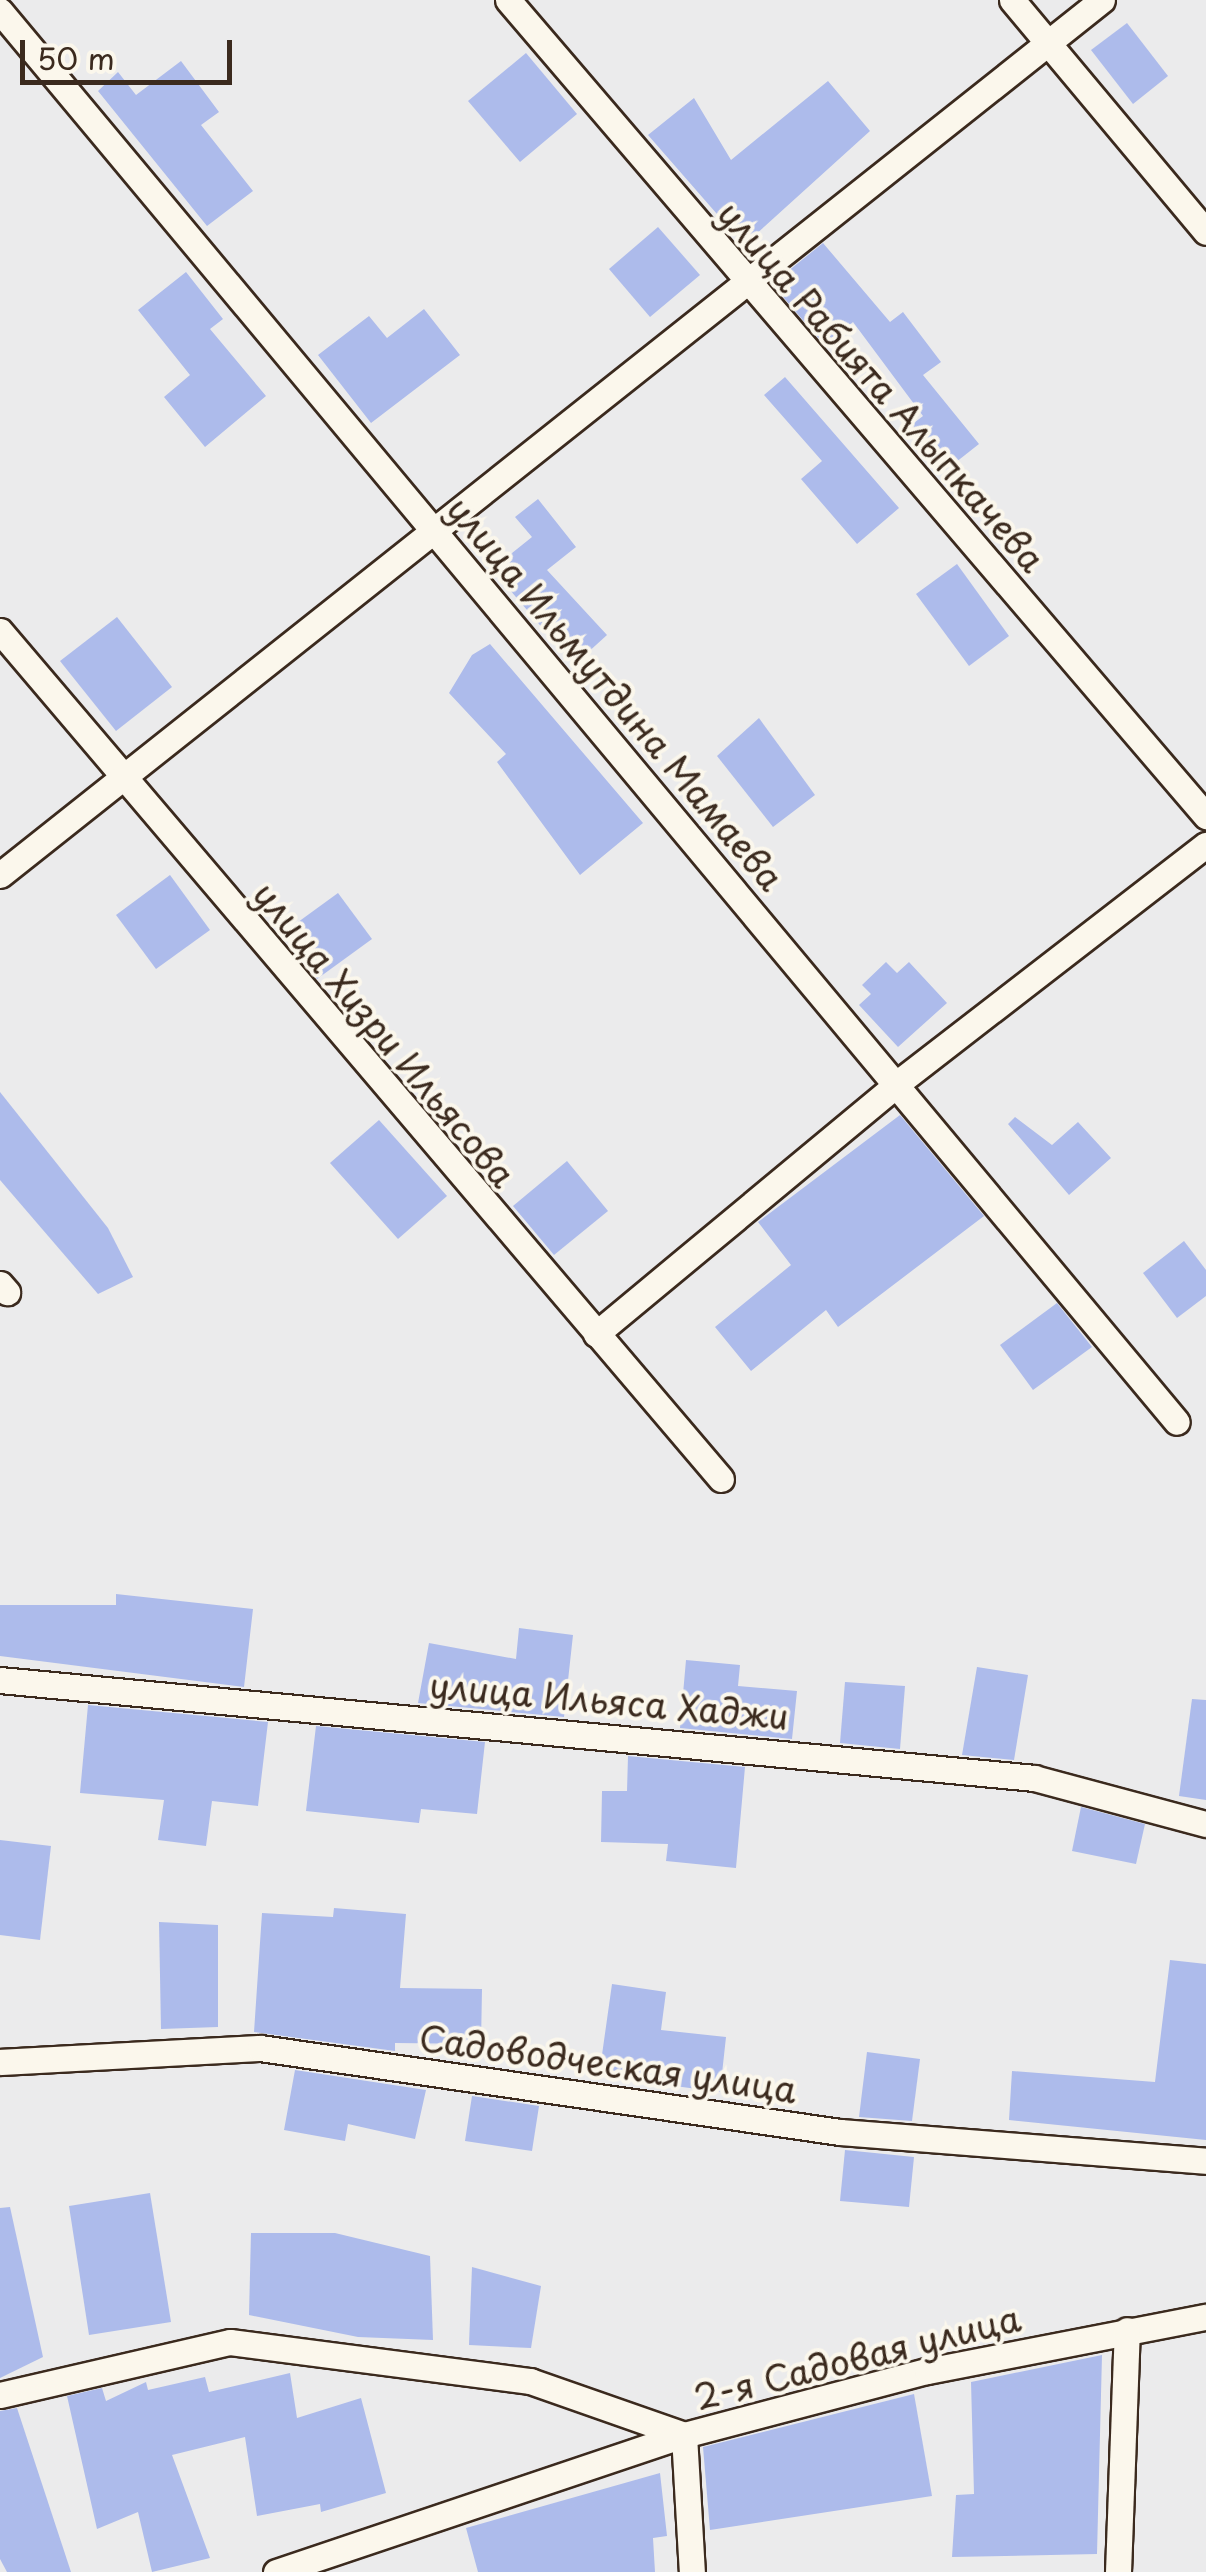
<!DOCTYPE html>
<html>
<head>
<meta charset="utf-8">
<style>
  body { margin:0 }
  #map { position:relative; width:1206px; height:2572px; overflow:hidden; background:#ebebec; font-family:"Playpen Sans",sans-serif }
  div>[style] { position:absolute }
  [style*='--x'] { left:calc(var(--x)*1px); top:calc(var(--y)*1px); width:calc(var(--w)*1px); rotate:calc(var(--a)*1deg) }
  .building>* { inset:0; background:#adbbeb }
  .roads { filter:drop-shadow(2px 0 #3b2a1e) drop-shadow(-2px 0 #3b2a1e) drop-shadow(0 2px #3b2a1e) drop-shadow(0 -2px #3b2a1e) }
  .minor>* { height:25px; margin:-12.5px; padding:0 12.5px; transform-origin:12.5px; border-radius:12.5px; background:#fbf7ec }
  span { translate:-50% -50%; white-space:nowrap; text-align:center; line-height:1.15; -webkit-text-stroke:8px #fbf7ec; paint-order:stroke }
  .street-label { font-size:35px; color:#3b2a1e }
  .scale { position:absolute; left:20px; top:40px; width:212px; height:45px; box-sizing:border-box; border:5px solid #3b2a1e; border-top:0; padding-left:12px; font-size:30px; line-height:35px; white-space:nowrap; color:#3b2a1e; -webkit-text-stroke:8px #fbf7ec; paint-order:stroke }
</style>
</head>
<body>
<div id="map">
  <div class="building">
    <i style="clip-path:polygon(1127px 23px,1168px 76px,1133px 104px,1091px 50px)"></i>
    <i style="clip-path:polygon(526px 53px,577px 114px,520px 162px,468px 101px)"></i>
    <i style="clip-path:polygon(181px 61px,219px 112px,201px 125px,253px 191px,207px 226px,98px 91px,118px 72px,136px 95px)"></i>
    <i style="clip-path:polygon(828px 81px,870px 131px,744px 245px,648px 135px,694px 98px,731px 160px)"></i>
    <i style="clip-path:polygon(658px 227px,700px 275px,650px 317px,609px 269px)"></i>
    <i style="clip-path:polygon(823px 243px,890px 322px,903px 312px,941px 362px,923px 375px,979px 444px,946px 470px,910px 426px,923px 416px,853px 322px,825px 346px,772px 284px)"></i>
    <i style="clip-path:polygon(186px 272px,223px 319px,210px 329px,266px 396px,205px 447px,164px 397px,190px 375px,138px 310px)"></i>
    <i style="clip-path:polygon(424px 309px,460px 355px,371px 423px,318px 355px,369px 316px,387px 338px)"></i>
    <i style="clip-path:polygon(785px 377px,899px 508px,857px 544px,801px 479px,822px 461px,764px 395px)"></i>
    <i style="clip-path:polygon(538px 499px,576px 547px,547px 570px,607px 635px,574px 665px,492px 569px,532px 537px,515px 517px)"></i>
    <i style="clip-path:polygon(957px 564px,1009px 636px,969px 666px,916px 594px)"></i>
    <i style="clip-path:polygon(117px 617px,172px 687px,116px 731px,60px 661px)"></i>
    <i style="clip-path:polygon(490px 644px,643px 823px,580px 875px,497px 762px,506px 754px,449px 693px,472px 655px)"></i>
    <i style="clip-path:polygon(759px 718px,815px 795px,773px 827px,717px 756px)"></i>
    <i style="clip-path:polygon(170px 875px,210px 930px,156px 969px,116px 915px)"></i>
    <i style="clip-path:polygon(338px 893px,372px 939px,317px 979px,283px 933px)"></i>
    <i style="clip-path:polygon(886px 962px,897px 973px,909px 962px,947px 1003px,898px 1047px,859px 1005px,871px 994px,862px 985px)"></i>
    <i style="clip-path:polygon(0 1092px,108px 1228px,133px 1277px,98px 1294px,0 1180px)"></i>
    <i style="clip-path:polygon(900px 1115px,984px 1216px,838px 1327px,826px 1310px,751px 1371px,715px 1327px,791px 1265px,758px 1222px)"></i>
    <i style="clip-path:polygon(1015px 1117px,1052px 1145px,1078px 1122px,1111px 1158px,1069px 1195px,1008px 1124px)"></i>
    <i style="clip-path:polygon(379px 1120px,447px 1196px,398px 1239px,330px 1163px)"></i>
    <i style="clip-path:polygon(567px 1161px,608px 1211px,554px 1255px,513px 1206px)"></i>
    <i style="clip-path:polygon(1184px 1241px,1206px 1270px,1206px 1296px,1177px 1318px,1143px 1273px)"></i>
    <i style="clip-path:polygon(1057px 1303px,1092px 1347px,1033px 1390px,1000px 1345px)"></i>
    <i style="clip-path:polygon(116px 1594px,253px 1609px,244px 1687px,0 1656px,0 1605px,116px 1605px)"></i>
    <i style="clip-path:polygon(519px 1628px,573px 1635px,564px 1717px,418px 1703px,429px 1643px,516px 1659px)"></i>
    <i style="clip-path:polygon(686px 1660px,740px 1665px,738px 1686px,797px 1691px,792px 1739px,680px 1728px)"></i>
    <i style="clip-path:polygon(977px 1667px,1028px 1675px,1014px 1760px,962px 1755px)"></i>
    <i style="clip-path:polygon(845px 1682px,905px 1686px,900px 1749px,840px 1743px)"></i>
    <i style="clip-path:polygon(1192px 1699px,1206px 1700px,1206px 1800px,1179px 1796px)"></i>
    <i style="clip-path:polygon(88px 1705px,268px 1722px,258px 1806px,212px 1801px,206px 1846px,158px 1840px,164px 1800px,80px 1793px)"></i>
    <i style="clip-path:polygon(316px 1726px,485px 1742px,477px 1814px,421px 1809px,419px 1823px,306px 1811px)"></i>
    <i style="clip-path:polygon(628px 1756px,745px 1767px,736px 1868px,666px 1861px,668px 1844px,601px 1842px,602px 1791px,627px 1791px)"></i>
    <i style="clip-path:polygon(1081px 1807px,1145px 1824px,1136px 1864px,1072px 1851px)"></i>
    <i style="clip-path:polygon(0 1840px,51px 1846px,40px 1940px,0 1935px)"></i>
    <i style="clip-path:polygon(334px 1908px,406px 1914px,400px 1988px,482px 1989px,481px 2044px,395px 2043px,395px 2051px,254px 2032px,262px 1913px,333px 1917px)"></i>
    <i style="clip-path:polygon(159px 1922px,218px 1925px,218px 2027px,161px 2029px)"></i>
    <i style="clip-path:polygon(1170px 1960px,1206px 1964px,1206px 2140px,1009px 2120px,1012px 2071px,1155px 2082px)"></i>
    <i style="clip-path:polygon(612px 1984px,666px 1992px,661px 2030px,726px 2037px,720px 2092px,599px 2076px)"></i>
    <i style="clip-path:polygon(867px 2052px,920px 2059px,912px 2121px,859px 2117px)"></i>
    <i style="clip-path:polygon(295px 2070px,426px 2090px,415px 2139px,348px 2124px,345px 2141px,284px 2130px)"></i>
    <i style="clip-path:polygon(472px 2096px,539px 2106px,532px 2151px,465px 2141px)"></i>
    <i style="clip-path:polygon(845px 2150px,914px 2157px,909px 2207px,840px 2201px)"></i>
    <i style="clip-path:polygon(150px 2193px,171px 2322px,89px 2335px,69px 2206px)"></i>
    <i style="clip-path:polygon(10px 2207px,43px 2357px,0 2378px,0 2208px)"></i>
    <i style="clip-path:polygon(251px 2233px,335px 2233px,430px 2256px,433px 2340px,358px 2337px,249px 2315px)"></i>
    <i style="clip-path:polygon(472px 2267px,541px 2286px,531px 2348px,469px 2345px)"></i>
    <i style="clip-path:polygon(1102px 2355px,1097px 2554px,952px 2557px,956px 2495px,974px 2494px,971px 2382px)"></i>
    <i style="clip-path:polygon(290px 2373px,297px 2418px,361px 2398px,386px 2493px,321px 2512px,320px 2504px,257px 2516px,245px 2437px,172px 2455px,210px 2558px,152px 2572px,138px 2512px,97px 2529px,67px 2396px,102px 2388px,106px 2401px,146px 2382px,148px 2390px,205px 2377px,209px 2392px)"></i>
    <i style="clip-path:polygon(914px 2394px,932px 2496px,710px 2530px,703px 2447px)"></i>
    <i style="clip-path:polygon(17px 2408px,71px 2572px,7px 2572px,0 2559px,0 2411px)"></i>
    <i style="clip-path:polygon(660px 2473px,667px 2536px,653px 2538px,655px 2572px,478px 2572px,466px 2528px)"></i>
  </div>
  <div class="roads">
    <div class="minor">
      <i style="--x:508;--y:0;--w:1074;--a:49.46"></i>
      <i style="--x:1012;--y:0;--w:302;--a:50.1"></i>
      <i style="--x:0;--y:11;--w:1837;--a:50.17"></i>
      <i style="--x:0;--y:631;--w:1113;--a:49.63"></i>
      <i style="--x:0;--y:875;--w:1407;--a:-38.45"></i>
      <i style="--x:0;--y:1284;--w:11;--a:49"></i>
      <i style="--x:596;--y:1334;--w:394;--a:-39.7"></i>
      <i style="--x:899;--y:1082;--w:388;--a:-37.7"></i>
      <i style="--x:0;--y:1680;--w:1039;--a:5.41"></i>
      <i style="--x:1034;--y:1778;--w:178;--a:15"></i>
      <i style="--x:0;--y:2062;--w:260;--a:-3.1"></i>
      <i style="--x:260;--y:2048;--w:586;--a:8.24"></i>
      <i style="--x:840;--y:2132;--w:367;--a:4.5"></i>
      <i style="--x:0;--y:2395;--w:236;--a:-13"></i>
      <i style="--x:230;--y:2342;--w:303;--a:7.4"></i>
      <i style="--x:530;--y:2381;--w:163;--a:19.3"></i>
      <i style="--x:684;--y:2435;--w:251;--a:-14.8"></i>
      <i style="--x:927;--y:2371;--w:284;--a:-11"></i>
      <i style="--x:276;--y:2572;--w:430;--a:-18.6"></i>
      <i style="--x:684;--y:2435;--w:137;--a:86.7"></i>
      <i style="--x:1118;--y:2572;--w:242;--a:-87.9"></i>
    </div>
  </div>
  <div class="street-label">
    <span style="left:882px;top:386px;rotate:49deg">улица Рабията Алыпкачева</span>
    <span style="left:616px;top:693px;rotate:50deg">улица Ильмутдина Мамаева</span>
    <span style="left:385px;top:1034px;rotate:50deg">улица Хизри Ильясова</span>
    <span style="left:609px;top:1700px;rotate:5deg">улица Ильяса Хаджи</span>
    <span style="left:608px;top:2063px;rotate:8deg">Садоводческая улица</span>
    <span style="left:857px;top:2357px;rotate:-14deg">2-я Садовая улица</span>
  </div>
  <div class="scale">50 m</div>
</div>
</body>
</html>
